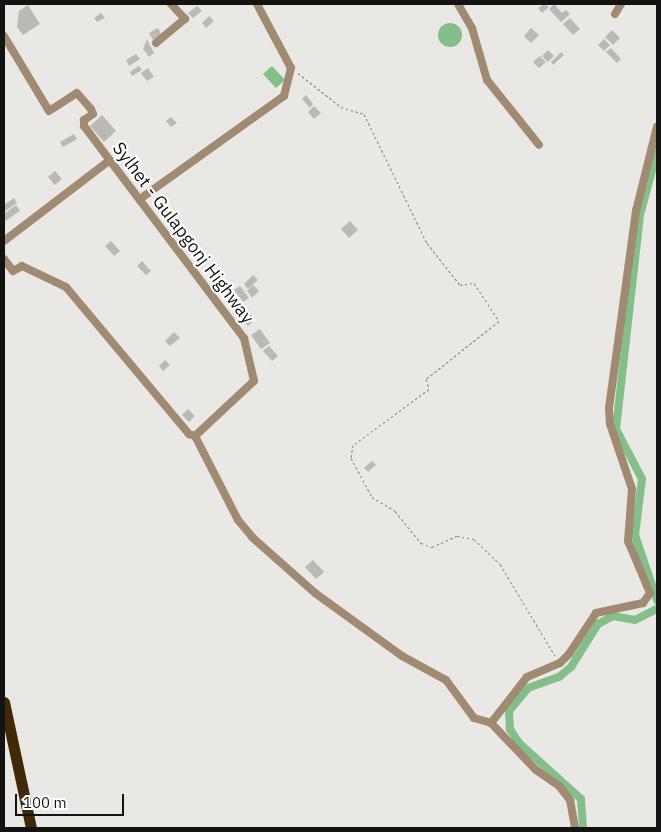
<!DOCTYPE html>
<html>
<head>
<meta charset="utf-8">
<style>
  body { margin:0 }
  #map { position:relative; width:661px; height:832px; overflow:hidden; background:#e9e8e4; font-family:"IBM Plex Sans",sans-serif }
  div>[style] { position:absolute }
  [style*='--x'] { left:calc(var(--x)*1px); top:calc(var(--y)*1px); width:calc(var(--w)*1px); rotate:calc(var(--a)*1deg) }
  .water>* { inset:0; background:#84be88 }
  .round { border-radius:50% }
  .canal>* { height:8px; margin:-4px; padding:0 4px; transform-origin:4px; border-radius:4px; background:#84be88 }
  .building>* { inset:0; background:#b9bab6 }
  .path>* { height:1px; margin-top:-0.5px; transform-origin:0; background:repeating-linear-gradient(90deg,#858481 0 2.5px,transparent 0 5px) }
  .minor>* { height:8px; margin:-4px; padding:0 4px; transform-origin:4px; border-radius:4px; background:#a08b72 }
  .highway>* { height:11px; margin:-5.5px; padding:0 5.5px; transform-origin:5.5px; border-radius:5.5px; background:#402907 }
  span { translate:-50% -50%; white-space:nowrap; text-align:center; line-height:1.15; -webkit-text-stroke:4px #fff; paint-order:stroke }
  .street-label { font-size:18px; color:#131311 }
  .frame { position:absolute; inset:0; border:5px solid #131311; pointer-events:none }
  .scale { position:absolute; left:15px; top:794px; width:109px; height:22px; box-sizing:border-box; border:2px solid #131311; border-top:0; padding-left:6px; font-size:15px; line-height:18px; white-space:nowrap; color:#131311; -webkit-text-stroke:4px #fff; paint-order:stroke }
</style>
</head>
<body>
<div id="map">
  <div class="water">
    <i class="round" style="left:438px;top:23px;width:24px;height:24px"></i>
    <i style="clip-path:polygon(272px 66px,285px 80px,276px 88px,263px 74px)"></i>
  </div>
  <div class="canal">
    <i style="--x:657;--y:152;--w:65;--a:105.1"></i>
    <i style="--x:640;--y:215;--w:215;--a:96.4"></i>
    <i style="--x:616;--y:429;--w:56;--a:62.5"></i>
    <i style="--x:642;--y:479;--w:56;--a:97.1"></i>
    <i style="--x:635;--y:535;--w:69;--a:71.3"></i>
    <i style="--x:583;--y:828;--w:29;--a:-94"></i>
    <i style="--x:581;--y:799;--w:84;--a:-137.9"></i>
    <i style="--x:519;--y:743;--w:17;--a:-123"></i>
    <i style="--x:510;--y:729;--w:18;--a:-93"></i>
    <i style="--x:509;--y:711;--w:30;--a:-50"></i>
    <i style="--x:528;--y:688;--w:33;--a:-20"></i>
    <i style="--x:559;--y:677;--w:16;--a:-40"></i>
    <i style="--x:571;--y:667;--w:51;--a:-57.9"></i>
    <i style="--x:598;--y:624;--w:17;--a:-28"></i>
    <i style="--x:613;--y:616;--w:22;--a:10"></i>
    <i style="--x:635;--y:620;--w:25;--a:-27"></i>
  </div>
  <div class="building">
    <i style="clip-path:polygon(544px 4px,549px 7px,542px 13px,538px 8px)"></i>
    <i style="clip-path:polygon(554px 4px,562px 13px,566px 10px,570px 14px,561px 22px,549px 9px)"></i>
    <i style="clip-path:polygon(28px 5px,40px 24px,23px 35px,17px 27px,19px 11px)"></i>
    <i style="clip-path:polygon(197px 6px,202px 11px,193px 18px,188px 13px)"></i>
    <i style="clip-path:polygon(101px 13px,105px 18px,97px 22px,94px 18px)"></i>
    <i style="clip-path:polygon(209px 16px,214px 21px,206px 28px,202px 23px)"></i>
    <i style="clip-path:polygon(570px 18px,580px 29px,573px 35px,563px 24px)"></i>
    <i style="clip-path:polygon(158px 28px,162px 35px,153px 40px,149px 33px)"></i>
    <i style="clip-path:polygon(531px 28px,539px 35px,531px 43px,524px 36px)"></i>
    <i style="clip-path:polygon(612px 30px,620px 38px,613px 45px,605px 37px)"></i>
    <i style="clip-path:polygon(147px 39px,154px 53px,149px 57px,143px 49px)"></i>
    <i style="clip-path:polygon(604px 39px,610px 45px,604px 51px,598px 45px)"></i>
    <i style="clip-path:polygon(611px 48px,621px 59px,617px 63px,606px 52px)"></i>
    <i style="clip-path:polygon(548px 50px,554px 56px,548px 62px,542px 56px)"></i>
    <i style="clip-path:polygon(561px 52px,564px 55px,553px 65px,551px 62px)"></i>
    <i style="clip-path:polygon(136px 54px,140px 59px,129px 66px,126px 60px)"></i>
    <i style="clip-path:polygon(540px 56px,546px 62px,539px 68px,533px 62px)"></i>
    <i style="clip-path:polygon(139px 66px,142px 70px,132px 76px,130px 72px)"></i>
    <i style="clip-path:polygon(148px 68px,154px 77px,147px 81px,141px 73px)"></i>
    <i style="clip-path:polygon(306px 95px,313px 104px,310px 108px,302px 99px)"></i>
    <i style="clip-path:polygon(314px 106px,321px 113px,314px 119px,308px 112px)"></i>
    <i style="clip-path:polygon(102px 115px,116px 131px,104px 142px,90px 126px)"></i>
    <i style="clip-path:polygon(171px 117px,177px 123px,171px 127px,166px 121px)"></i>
    <i style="clip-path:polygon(74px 134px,77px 139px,63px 147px,60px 142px)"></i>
    <i style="clip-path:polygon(55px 171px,62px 179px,55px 185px,48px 177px)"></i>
    <i style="clip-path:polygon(14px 198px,17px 203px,4px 212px,4px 205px)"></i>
    <i style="clip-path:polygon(16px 205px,20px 211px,4px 222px,4px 214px)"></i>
    <i style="clip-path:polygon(350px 221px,358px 230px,349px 238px,341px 229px)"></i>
    <i style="clip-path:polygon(111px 241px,120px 251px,114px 256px,105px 246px)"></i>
    <i style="clip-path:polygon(142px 261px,151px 271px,146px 275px,137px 266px)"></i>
    <i style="clip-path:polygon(253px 275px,258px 280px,248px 289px,244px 284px)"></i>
    <i style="clip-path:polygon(253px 285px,259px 291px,252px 298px,247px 291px)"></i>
    <i style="clip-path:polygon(240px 286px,249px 298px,243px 302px,234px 290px)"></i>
    <i style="clip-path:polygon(232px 292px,239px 300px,233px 304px,227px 296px)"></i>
    <i style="clip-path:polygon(251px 314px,255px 319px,248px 326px,244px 321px)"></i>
    <i style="clip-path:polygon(260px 329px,270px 343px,261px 349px,251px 335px)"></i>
    <i style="clip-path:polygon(174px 332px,180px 338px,170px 346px,165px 341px)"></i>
    <i style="clip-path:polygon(269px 346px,278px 356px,272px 361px,263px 351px)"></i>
    <i style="clip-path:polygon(165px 360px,170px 365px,163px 371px,159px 366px)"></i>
    <i style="clip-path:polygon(188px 409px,195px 416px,189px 422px,182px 415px)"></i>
    <i style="clip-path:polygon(372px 461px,376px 465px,368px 472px,364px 468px)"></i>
    <i style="clip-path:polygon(313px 560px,324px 572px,316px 579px,305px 567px)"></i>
  </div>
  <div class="path">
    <i style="--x:298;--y:73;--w:55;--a:38.3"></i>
    <i style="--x:341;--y:107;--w:24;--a:17"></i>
    <i style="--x:364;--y:114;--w:144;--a:64"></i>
    <i style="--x:427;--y:243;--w:53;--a:51.8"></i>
    <i style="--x:460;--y:285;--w:14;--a:-8"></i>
    <i style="--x:474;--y:283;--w:45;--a:56.7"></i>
    <i style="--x:499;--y:321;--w:93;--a:141.5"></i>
    <i style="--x:426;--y:379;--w:10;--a:73"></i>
    <i style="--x:429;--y:389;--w:94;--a:143.6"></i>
    <i style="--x:353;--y:445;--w:13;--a:99"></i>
    <i style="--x:351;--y:458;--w:44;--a:61.7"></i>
    <i style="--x:372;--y:497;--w:27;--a:31"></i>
    <i style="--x:395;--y:511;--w:41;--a:50.9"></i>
    <i style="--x:421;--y:543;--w:12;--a:20"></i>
    <i style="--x:432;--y:547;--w:27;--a:-24"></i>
    <i style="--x:457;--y:536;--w:17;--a:10"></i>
    <i style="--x:474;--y:539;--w:36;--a:44"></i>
    <i style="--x:500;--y:564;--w:107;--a:59.1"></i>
  </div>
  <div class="minor">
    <i style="--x:458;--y:4;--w:28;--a:60"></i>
    <i style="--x:472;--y:28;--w:54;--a:73.9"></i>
    <i style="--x:487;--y:80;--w:83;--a:51.3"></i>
    <i style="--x:615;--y:14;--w:12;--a:-59"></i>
    <i style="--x:4;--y:36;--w:87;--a:59"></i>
    <i style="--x:49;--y:111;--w:33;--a:-33"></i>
    <i style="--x:77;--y:93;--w:21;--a:49"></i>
    <i style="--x:91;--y:109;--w:5;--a:68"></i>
    <i style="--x:93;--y:114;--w:11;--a:146"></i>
    <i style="--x:84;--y:120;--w:6;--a:90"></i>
    <i style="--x:84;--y:126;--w:266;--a:53"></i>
    <i style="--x:244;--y:338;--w:44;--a:76.9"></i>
    <i style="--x:254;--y:381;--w:81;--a:137"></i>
    <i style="--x:195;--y:436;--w:94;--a:62.9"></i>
    <i style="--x:238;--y:520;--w:23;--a:50"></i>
    <i style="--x:253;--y:538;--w:83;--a:41.6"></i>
    <i style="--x:315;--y:593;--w:107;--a:35.9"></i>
    <i style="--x:402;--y:656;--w:50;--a:28.6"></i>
    <i style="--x:446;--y:680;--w:47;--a:53.6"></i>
    <i style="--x:474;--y:718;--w:18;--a:16"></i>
    <i style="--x:156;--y:43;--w:38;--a:-40"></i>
    <i style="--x:185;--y:19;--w:21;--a:-133"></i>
    <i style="--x:140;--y:199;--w:177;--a:-35.6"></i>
    <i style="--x:284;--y:96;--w:29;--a:-76"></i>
    <i style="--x:291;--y:68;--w:72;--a:-118"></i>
    <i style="--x:4;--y:241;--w:133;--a:-37.4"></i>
    <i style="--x:4;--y:259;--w:15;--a:53"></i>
    <i style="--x:13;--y:271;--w:10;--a:-29"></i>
    <i style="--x:22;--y:266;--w:49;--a:25.5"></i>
    <i style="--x:66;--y:287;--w:192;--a:50.1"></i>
    <i style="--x:189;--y:434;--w:6;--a:18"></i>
    <i style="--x:575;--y:828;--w:28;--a:-100"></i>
    <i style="--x:570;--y:800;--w:18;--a:-128"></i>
    <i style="--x:559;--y:786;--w:28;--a:-145"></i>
    <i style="--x:536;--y:770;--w:65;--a:-133.8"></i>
    <i style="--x:491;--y:723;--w:58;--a:-52"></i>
    <i style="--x:527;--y:677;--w:36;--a:-23"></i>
    <i style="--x:560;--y:663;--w:13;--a:-45"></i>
    <i style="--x:569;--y:654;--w:49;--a:-56.6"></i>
    <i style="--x:596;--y:613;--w:48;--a:-12"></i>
    <i style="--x:643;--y:603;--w:12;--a:-55"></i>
    <i style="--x:650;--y:593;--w:56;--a:-112.9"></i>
    <i style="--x:628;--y:541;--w:52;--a:-85.6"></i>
    <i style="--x:632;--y:489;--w:69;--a:-108.7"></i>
    <i style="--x:610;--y:424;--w:16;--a:-94"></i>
    <i style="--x:609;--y:408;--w:199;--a:-82.2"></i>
    <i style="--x:636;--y:211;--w:87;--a:-76"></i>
  </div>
  <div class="highway">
    <i style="--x:4;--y:702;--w:129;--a:77.9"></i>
  </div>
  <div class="street-label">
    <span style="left:183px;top:233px;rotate:53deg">Sylhet - Gulapgonj Highway</span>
  </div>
  <div class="frame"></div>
  <div class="scale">100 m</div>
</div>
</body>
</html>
